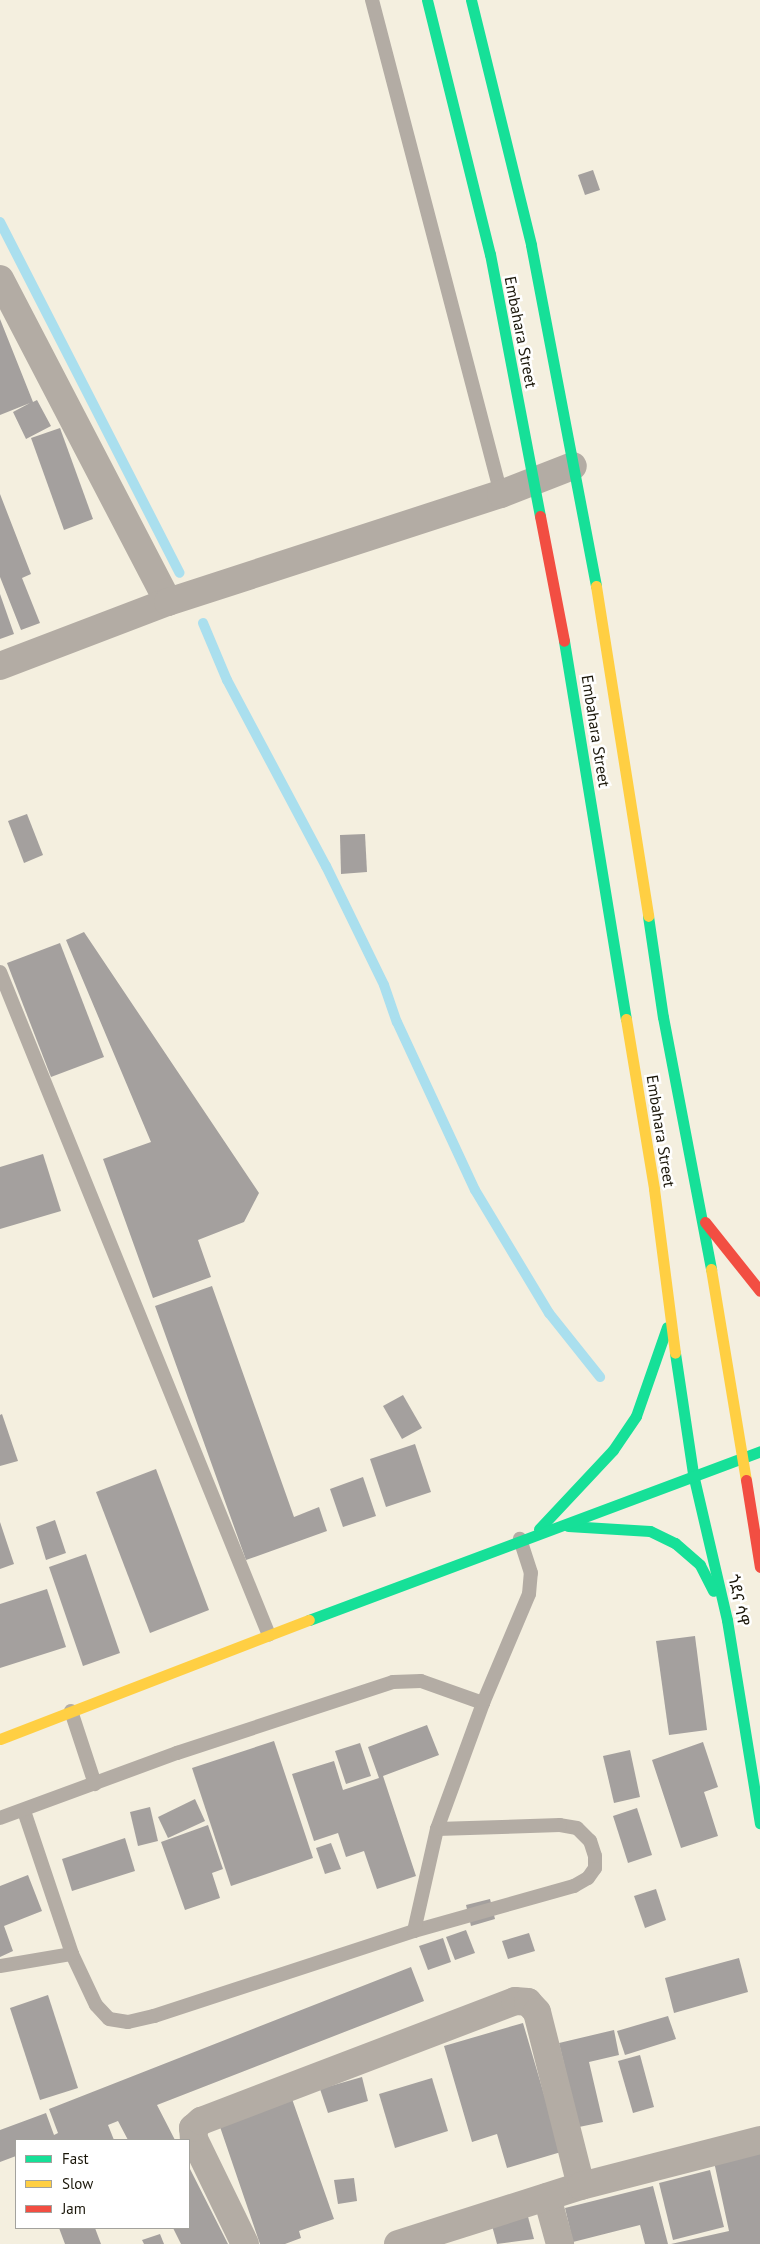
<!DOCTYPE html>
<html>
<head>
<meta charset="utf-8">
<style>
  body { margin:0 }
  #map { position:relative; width:760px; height:2244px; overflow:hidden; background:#f4efdf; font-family:"PT Sans","Noto Sans Ethiopic",sans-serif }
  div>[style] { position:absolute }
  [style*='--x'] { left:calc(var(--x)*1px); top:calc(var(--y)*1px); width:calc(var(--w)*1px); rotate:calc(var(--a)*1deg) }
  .stream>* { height:10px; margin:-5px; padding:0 5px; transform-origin:5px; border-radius:5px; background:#aadfee }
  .building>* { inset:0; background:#a4a09e }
  .lane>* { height:14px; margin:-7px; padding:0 7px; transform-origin:7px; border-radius:7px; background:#b3aca4 }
  .street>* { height:28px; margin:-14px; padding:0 14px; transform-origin:14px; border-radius:14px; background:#b3aca4 }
  .fast>* { height:11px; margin:-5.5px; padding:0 5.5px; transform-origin:5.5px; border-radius:5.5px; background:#16e098 }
  .slow>* { height:11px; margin:-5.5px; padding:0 5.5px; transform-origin:5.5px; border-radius:5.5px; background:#ffcf43 }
  .jam>* { height:11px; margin:-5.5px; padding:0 5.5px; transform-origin:5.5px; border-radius:5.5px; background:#f24e42 }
  span { translate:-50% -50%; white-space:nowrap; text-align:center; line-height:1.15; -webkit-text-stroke:5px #fff; paint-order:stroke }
  .street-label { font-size:16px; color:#1a1609 }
  .legend { position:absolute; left:15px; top:2139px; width:175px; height:90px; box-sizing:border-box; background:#fff; border:1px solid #a3a29d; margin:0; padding:6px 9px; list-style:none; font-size:15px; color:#1a1609 }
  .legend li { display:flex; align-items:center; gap:10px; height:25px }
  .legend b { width:25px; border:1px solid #a3a29d }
</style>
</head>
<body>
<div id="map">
  <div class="stream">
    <i style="--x:0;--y:222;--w:394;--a:62.9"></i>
    <i style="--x:203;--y:623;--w:62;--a:67.2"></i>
    <i style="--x:227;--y:680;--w:211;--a:62"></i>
    <i style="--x:326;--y:866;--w:132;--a:64"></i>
    <i style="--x:384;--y:985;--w:39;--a:71"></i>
    <i style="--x:397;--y:1022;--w:185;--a:65.1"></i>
    <i style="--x:475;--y:1190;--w:144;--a:59"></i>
    <i style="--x:549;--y:1313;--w:82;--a:51.4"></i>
  </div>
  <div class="building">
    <i style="clip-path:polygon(593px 170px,600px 190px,585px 195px,578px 175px)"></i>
    <i style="clip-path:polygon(0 319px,33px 402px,37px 400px,51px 426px,26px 439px,13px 412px,30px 403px,0 415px)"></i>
    <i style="clip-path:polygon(60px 428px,93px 519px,64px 530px,31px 438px)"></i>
    <i style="clip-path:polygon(0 494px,31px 574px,22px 578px,40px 623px,21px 630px,0 577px)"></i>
    <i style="clip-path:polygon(0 594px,14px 634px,0 639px)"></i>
    <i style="clip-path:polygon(27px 814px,43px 855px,24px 863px,8px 821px)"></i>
    <i style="clip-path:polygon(365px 834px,367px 872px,341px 874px,340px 835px)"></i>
    <i style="clip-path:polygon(84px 932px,259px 1193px,244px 1222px,198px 1240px,211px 1277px,153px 1298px,103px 1159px,151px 1142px,66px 940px)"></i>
    <i style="clip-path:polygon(60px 943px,104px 1057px,51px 1077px,7px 963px)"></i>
    <i style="clip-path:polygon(43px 1154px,61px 1211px,0 1229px,0 1167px)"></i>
    <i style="clip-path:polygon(212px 1286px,294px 1517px,319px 1507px,327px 1531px,246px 1560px,155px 1306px)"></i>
    <i style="clip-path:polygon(403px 1395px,422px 1428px,402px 1439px,383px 1406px)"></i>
    <i style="clip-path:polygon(2px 1414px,18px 1461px,0 1466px,0 1415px)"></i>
    <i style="clip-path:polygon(415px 1444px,431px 1492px,386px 1507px,370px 1459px)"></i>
    <i style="clip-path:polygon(156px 1469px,209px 1610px,150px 1633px,96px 1492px)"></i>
    <i style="clip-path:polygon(363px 1477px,376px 1516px,343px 1527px,330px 1489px)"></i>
    <i style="clip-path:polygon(55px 1520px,66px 1553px,46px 1560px,36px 1527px)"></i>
    <i style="clip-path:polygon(0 1522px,14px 1564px,0 1569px)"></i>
    <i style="clip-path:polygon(86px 1554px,120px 1653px,83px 1666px,49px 1567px)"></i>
    <i style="clip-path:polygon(47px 1589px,66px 1647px,0 1668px,0 1604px)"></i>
    <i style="clip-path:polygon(695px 1636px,707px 1730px,669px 1735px,656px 1641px)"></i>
    <i style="clip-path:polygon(427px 1725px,439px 1755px,383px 1776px,416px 1876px,377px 1889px,364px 1851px,346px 1857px,338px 1833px,314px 1841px,292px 1774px,334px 1761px,343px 1790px,379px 1778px,368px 1747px)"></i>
    <i style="clip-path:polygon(274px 1741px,313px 1858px,231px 1886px,192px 1768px)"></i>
    <i style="clip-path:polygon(703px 1742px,718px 1787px,704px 1792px,718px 1836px,681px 1848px,652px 1760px)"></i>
    <i style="clip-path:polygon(360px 1743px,371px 1776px,346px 1784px,335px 1751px)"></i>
    <i style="clip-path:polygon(630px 1750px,640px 1797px,614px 1803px,603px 1756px)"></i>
    <i style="clip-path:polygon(195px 1799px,205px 1821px,168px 1838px,158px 1817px)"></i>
    <i style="clip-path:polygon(150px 1807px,158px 1841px,138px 1846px,130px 1812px)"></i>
    <i style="clip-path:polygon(637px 1808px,652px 1855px,628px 1863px,613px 1816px)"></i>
    <i style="clip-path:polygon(208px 1825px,223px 1869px,212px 1873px,220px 1898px,185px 1910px,161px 1842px)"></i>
    <i style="clip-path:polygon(125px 1838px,135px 1871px,72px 1891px,62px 1859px)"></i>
    <i style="clip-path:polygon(331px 1843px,341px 1869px,325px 1874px,316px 1848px)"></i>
    <i style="clip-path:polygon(28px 1875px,42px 1911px,4px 1926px,13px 1951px,0 1957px,0 1886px)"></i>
    <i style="clip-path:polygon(656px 1889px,666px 1920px,645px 1928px,634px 1896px)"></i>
    <i style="clip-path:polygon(490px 1899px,495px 1919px,471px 1926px,466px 1905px)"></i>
    <i style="clip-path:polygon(466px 1930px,475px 1953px,455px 1960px,446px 1937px)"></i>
    <i style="clip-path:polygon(529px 1933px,535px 1951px,508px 1959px,502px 1941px)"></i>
    <i style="clip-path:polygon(443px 1938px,451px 1962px,428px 1970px,419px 1946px)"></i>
    <i style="clip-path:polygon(739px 1958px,748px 1992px,674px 2013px,665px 1978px)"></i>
    <i style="clip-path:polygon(411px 1967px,424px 2001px,157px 2105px,175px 2140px,128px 2140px,118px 2121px,108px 2125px,114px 2140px,16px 2140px,16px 2156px,0 2162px,0 2130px,46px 2113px,54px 2135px,58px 2133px,49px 2109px)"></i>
    <i style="clip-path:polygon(48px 1995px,78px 2088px,40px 2100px,10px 2008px)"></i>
    <i style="clip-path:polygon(668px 2016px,676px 2039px,625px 2055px,617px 2031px)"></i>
    <i style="clip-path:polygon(523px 2023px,561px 2152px,507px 2168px,497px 2134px,472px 2142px,444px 2046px)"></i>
    <i style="clip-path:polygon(614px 2030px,619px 2055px,589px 2062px,603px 2122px,579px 2127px,559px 2043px)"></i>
    <i style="clip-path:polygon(640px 2055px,654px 2107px,633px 2113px,618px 2061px)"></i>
    <i style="clip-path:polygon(362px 2077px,368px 2101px,328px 2113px,320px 2089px)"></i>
    <i style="clip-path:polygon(432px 2078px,448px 2131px,395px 2148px,379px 2094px)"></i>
    <i style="clip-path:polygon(291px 2096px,334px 2219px,299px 2231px,301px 2238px,285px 2244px,260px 2244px,218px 2121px)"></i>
    <i style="clip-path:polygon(760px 2137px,760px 2244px,671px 2244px,729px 2231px,711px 2148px)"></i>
    <i style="clip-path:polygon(189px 2167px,228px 2244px,181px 2244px,173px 2228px,189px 2228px)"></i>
    <i style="clip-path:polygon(710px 2170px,724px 2227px,673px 2240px,659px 2183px)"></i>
    <i style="clip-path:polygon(354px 2178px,357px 2201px,338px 2204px,334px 2180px)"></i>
    <i style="clip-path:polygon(653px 2186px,668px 2244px,645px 2244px,640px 2225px,573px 2242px,565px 2208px)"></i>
    <i style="clip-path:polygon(527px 2213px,534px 2239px,497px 2244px,491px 2222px)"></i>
    <i style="clip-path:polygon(59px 2228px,95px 2228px,101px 2244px,65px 2244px)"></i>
    <i style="clip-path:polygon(160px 2234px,164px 2244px,144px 2244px,142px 2240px)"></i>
  </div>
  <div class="lane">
    <i style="--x:372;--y:0;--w:511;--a:75.36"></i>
    <i style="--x:0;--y:972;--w:715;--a:67.92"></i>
    <i style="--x:71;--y:1711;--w:77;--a:71.8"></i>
    <i style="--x:24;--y:1811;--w:151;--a:71.4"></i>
    <i style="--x:72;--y:1954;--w:56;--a:64.8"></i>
    <i style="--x:96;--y:2005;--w:19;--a:47"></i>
    <i style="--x:109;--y:2019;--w:19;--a:9"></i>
    <i style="--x:128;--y:2022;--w:27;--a:-13"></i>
    <i style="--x:154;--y:2016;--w:274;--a:-18.1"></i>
    <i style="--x:414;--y:1931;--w:166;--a:-15.7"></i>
    <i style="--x:574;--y:1886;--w:16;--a:-30"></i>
    <i style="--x:588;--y:1878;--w:12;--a:-55"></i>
    <i style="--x:595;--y:1868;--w:12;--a:-90"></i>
    <i style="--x:595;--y:1856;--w:16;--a:-108"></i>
    <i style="--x:590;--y:1841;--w:18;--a:-135"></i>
    <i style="--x:577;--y:1828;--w:17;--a:-170"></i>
    <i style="--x:560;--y:1825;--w:123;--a:178.1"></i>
    <i style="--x:0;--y:1818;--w:189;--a:-20.2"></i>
    <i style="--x:177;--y:1753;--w:227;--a:-18.2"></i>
    <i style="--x:393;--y:1682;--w:28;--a:-2"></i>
    <i style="--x:421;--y:1681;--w:66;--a:19.5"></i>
    <i style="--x:414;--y:1931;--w:105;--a:-77.3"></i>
    <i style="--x:437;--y:1829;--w:134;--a:-69.9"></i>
    <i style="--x:483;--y:1703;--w:118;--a:-67.1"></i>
    <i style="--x:529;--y:1594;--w:21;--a:-85"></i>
    <i style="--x:531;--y:1573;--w:36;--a:-108"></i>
    <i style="--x:0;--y:1966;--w:73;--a:-9.5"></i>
  </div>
  <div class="street">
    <i style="--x:0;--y:279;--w:364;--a:62.5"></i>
    <i style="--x:0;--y:666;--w:180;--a:-20.9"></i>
    <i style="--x:168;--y:602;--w:350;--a:-18"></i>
    <i style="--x:501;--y:494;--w:77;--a:-21.3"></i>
    <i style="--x:547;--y:2197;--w:49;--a:74.5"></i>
    <i style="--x:245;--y:2244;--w:117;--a:-115.9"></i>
    <i style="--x:194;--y:2139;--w:11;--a:-95"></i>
    <i style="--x:193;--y:2128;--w:11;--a:-41"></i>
    <i style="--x:201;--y:2121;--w:336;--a:-20.9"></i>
    <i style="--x:515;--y:2001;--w:13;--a:4"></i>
    <i style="--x:528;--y:2002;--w:13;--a:48"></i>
    <i style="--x:537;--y:2012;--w:179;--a:75.8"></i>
    <i style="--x:398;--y:2244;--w:192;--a:-17.6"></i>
    <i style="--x:581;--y:2186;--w:185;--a:-14.4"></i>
  </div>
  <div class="fast">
    <i style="--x:427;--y:0;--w:262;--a:76.1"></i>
    <i style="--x:490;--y:254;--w:267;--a:79.2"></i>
    <i style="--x:471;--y:0;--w:252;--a:76.2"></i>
    <i style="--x:531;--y:245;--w:347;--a:79.2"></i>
    <i style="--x:564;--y:641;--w:383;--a:80.7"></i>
    <i style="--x:648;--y:916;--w:102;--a:81.6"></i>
    <i style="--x:663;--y:1017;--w:257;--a:79.2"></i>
    <i style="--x:675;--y:1353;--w:122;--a:81.5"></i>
    <i style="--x:693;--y:1474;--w:150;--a:76.9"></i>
    <i style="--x:727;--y:1620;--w:206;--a:80.8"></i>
    <i style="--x:568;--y:1526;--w:82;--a:3.5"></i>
    <i style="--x:650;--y:1531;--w:28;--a:26"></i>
    <i style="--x:675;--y:1543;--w:33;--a:41"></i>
    <i style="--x:700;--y:1565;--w:29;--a:63"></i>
    <i style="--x:539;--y:1529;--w:108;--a:-46.9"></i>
    <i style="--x:613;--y:1450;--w:41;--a:-55.9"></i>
    <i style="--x:636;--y:1416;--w:94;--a:-70.8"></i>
    <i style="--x:309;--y:1620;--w:482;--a:-20.5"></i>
  </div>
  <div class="slow">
    <i style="--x:596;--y:586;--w:334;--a:81"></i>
    <i style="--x:626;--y:1019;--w:172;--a:80.6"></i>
    <i style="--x:654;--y:1189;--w:165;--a:82.7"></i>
    <i style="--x:711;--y:1269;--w:214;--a:80.6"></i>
    <i style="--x:0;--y:1739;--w:331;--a:-21.1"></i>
  </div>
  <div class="jam">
    <i style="--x:540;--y:516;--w:127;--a:79.1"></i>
    <i style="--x:705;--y:1222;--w:88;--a:51.4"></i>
    <i style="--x:746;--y:1480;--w:88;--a:80.9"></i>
  </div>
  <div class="street-label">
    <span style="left:521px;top:332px;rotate:79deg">Embahara Street</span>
    <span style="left:596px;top:731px;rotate:81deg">Embahara Street</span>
    <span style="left:661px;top:1131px;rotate:81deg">Embahara Street</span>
    <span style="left:739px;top:1600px;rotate:78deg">ጎደና ሳዋ</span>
  </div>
  <ul class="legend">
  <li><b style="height:6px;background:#16e098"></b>Fast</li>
  <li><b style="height:6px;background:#ffcf43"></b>Slow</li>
  <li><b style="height:6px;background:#f24e42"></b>Jam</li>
  </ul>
</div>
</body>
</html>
